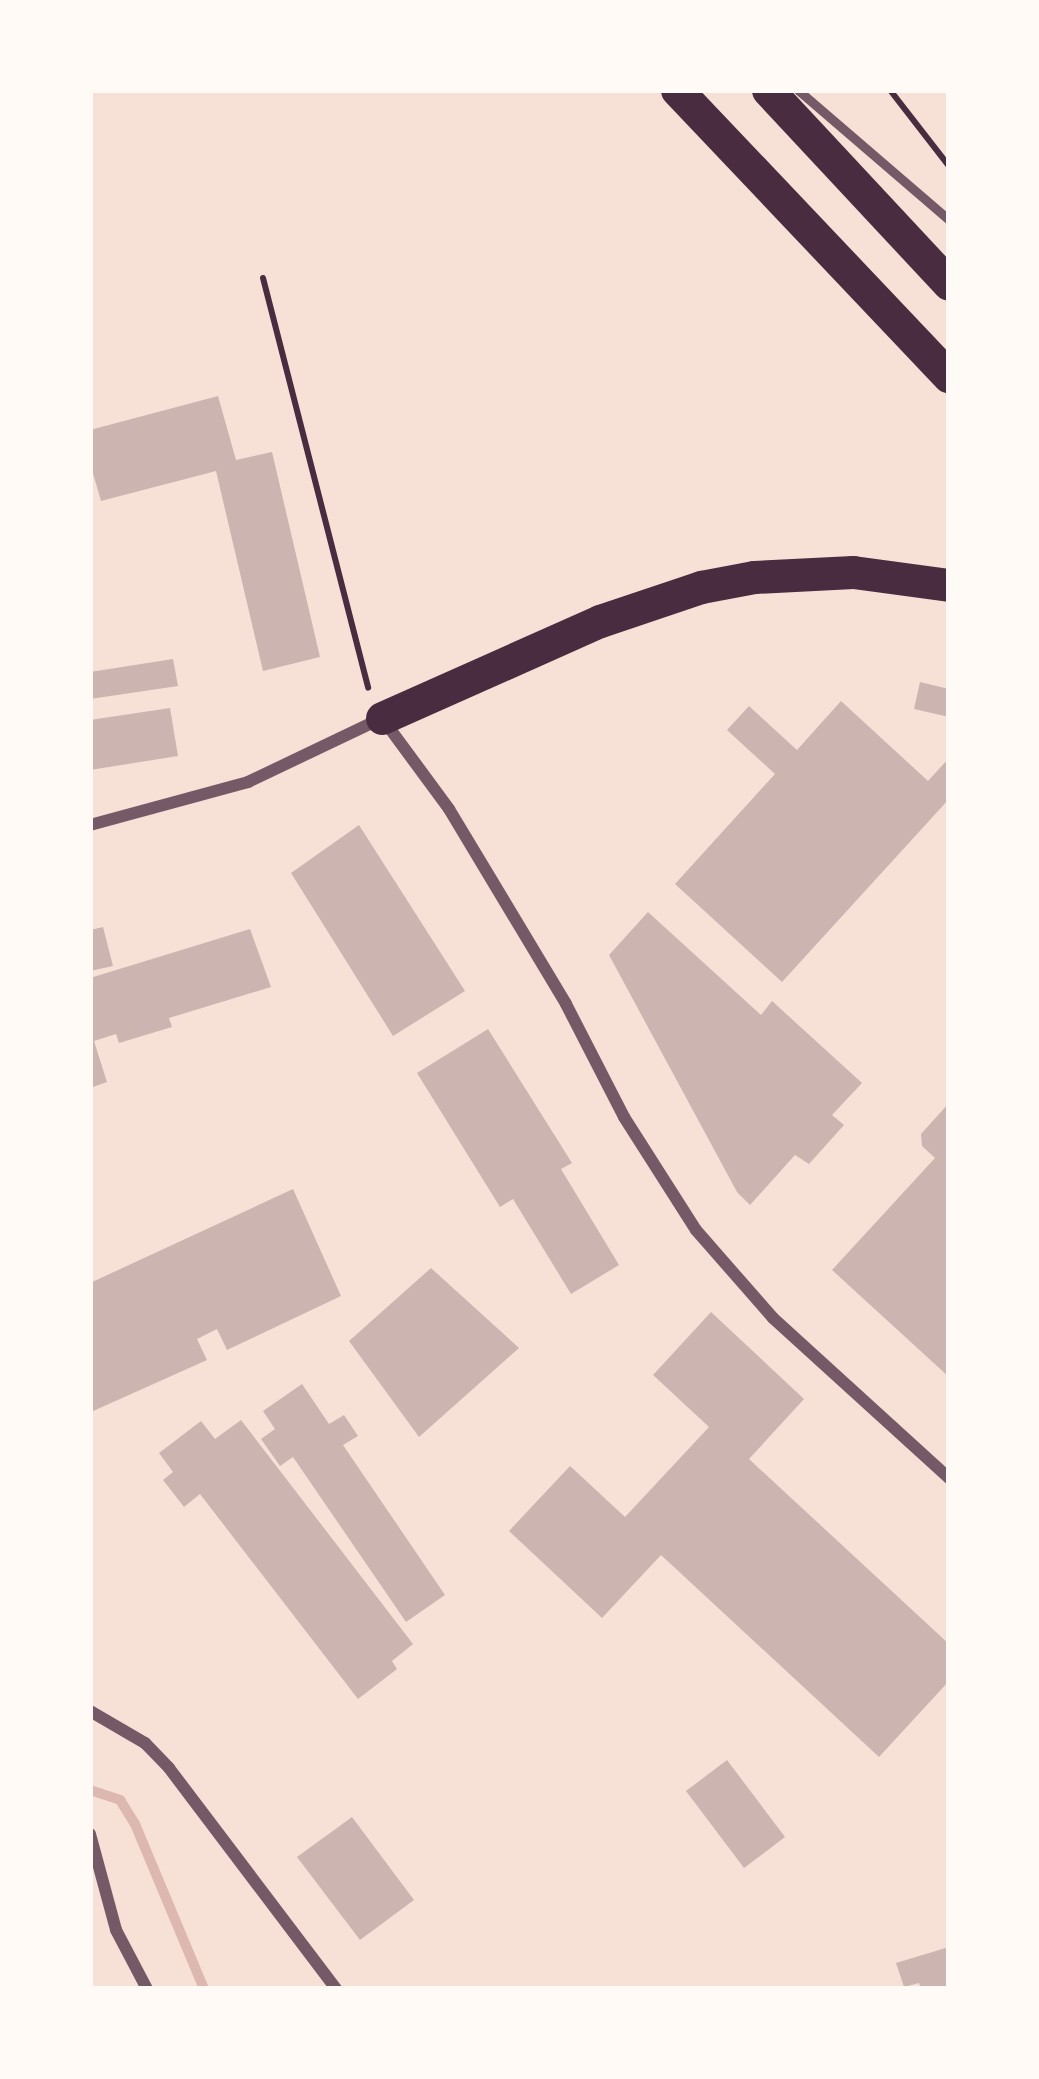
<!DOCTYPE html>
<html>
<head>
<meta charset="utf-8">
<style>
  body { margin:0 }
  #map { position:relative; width:1039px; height:2079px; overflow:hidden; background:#f7e1d7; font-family:Figtree,sans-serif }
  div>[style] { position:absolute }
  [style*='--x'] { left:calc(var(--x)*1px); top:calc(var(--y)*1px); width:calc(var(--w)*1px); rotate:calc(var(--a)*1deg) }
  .stream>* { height:10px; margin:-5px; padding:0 5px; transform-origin:5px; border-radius:5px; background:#dcb8b0 }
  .building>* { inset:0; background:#ccb4b1 }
  .path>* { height:6px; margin:-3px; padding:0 3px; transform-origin:3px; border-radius:3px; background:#4a2c40 }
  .service>* { height:9px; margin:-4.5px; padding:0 4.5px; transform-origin:4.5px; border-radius:4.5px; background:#755966 }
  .minor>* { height:12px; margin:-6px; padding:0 6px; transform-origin:6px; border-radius:6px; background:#755966 }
  .trunk>* { height:33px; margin:-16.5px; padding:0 16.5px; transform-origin:16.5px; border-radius:16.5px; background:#4a2c40 }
  span { translate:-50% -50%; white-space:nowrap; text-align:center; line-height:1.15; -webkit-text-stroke:12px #fffaf5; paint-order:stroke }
  .frame { position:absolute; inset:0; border:93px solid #fffaf5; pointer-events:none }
</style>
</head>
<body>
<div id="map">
  <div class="stream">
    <i style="--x:90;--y:1790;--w:32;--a:18"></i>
    <i style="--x:120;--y:1800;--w:28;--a:58"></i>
    <i style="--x:135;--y:1824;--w:179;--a:67.3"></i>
  </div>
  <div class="building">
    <i style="clip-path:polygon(218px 396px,236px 460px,272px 452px,320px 657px,263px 671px,216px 471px,101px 501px,90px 463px,90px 430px)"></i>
    <i style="clip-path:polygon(173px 659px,178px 686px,90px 699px,90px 672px)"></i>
    <i style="clip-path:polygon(920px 682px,949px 689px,949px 717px,914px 709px)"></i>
    <i style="clip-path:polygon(841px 701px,928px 781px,949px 758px,949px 799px,782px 982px,675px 884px,775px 774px,727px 730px,749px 706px,797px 750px)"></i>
    <i style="clip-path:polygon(170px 708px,178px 756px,90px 770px,90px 720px)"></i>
    <i style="clip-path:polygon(359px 825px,465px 991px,393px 1036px,291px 873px)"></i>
    <i style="clip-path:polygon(648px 912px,761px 1015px,772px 1001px,862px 1083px,832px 1115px,844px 1125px,809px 1164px,795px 1155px,750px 1205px,737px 1192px,609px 955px)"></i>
    <i style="clip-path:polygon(103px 927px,113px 966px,90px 971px,90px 930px)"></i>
    <i style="clip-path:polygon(250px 929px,271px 987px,169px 1018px,172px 1027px,119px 1043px,116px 1034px,94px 1041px,107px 1082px,90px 1088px,90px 978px)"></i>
    <i style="clip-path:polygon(488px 1029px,572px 1163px,561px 1169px,619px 1265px,571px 1294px,513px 1199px,500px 1207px,417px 1073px)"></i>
    <i style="clip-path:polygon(949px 1103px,949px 1377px,832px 1270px,935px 1158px,922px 1146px,921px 1134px)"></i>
    <i style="clip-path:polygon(293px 1189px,341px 1296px,227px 1350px,217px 1329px,197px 1339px,207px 1360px,91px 1412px,90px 1283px)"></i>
    <i style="clip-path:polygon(431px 1268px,519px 1348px,419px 1437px,349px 1341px)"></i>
    <i style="clip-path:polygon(711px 1312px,804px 1399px,749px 1459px,949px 1644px,949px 1681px,879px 1757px,661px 1555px,602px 1618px,509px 1531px,570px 1466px,625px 1517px,709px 1427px,653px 1375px)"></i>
    <i style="clip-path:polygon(302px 1384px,329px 1424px,344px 1415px,358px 1436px,343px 1445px,445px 1595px,406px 1622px,293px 1457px,280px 1466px,261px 1439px,275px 1429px,263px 1411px)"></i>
    <i style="clip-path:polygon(241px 1420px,413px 1644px,392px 1661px,397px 1669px,358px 1699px,200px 1494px,184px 1507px,163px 1480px,173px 1472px,159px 1453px,201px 1421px,215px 1439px)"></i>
    <i style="clip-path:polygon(727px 1760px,785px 1837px,744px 1868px,686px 1791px)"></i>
    <i style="clip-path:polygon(352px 1817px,414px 1900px,360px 1940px,297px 1857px)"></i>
    <i style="clip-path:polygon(949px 1947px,949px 1989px,921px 1989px,919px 1983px,904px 1987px,896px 1963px)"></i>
  </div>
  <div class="path">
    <i style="--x:890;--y:90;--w:96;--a:52.2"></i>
    <i style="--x:263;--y:278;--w:423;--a:75.6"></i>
  </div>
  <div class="service">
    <i style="--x:798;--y:90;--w:199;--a:40.7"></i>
  </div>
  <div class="minor">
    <i style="--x:90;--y:825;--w:164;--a:-15.2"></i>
    <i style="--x:248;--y:782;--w:148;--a:-25.5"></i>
    <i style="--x:382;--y:718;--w:113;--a:53.6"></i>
    <i style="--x:449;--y:809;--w:227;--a:59"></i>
    <i style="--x:566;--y:1004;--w:127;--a:62.8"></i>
    <i style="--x:624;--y:1117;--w:134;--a:57.5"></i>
    <i style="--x:696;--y:1230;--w:117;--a:48.8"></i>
    <i style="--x:773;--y:1318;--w:238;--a:42.3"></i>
    <i style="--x:90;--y:1711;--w:64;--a:30.2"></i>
    <i style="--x:145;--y:1743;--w:35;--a:46"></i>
    <i style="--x:169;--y:1768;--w:277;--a:52.9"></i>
    <i style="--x:90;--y:1834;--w:99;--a:74.8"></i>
    <i style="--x:116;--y:1930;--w:67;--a:62.3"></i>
  </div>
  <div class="trunk">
    <i style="--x:677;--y:90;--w:395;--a:46.5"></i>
    <i style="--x:768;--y:90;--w:265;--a:47"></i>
    <i style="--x:382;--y:718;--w:239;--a:-24"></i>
    <i style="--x:600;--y:621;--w:107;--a:-18.6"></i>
    <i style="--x:701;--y:587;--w:54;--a:-10.7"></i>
    <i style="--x:754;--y:577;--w:99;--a:-2.9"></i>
    <i style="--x:853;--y:572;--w:97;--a:7.7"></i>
  </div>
  <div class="frame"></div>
</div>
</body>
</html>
